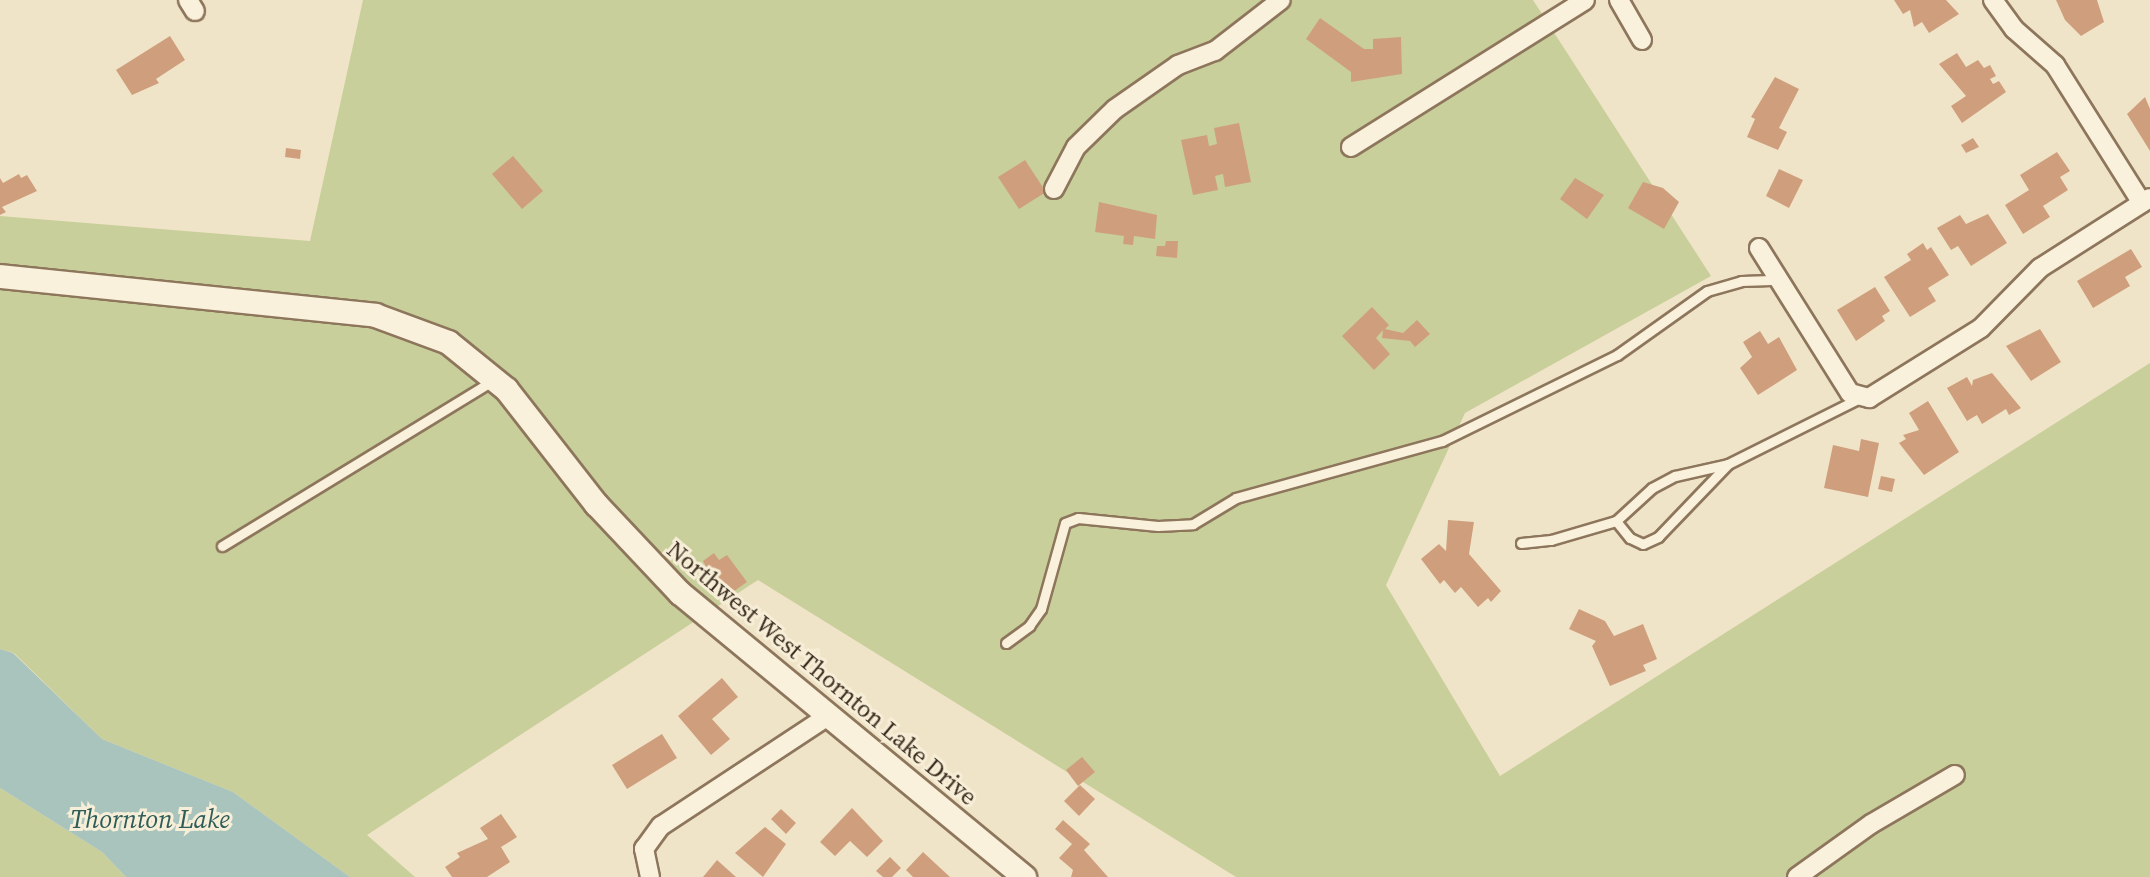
<!DOCTYPE html>
<html>
<head>
<meta charset="utf-8">
<style>
  body { margin:0 }
  #map { position:relative; width:2150px; height:877px; overflow:hidden; background:#f0e4c8; font-family:"Source Serif 4",serif }
  div>[style] { position:absolute }
  [style*='--x'] { left:calc(var(--x)*1px); top:calc(var(--y)*1px); width:calc(var(--w)*1px); rotate:calc(var(--a)*1deg) }
  .green>* { inset:0; background:#c9cf9b }
  .water>* { inset:0; background:#a9c4bc }
  .building>* { inset:0; background:#cf9f7d }
  .roads { filter:drop-shadow(2px 0 #8d765c) drop-shadow(-2px 0 #8d765c) drop-shadow(0 2px #8d765c) drop-shadow(0 -2px #8d765c) }
  .service>* { height:9px; margin:-4.5px; padding:0 4.5px; transform-origin:4.5px; border-radius:4.5px; background:#faf1dc }
  .minor>* { height:18px; margin:-9px; padding:0 9px; transform-origin:9px; border-radius:9px; background:#faf1dc }
  .tertiary>* { height:23px; margin:-11.5px; padding:0 11.5px; transform-origin:11.5px; border-radius:11.5px; background:#faf1dc }
  span { translate:-50% -50%; white-space:nowrap; text-align:center; line-height:1.15; -webkit-text-stroke:6px #f7eed8; paint-order:stroke }
  .street-label { font-size:24px; color:#3d2e20 }
  .water-label { font-size:26px; color:#2f5d5a; font-style:italic }
</style>
</head>
<body>
<div id="map">
  <div class="green">
    <i style="clip-path:polygon(363px 0,1533px 0,1711px 276px,1465px 413px,1386px 585px,1500px 776px,2150px 363px,2150px 877px,1236px 877px,758px 580px,367px 835px,415px 877px,350px 877px,233px 792px,102px 739px,14px 653px,0 649px,0 216px,310px 241px)"></i>
    <i style="clip-path:polygon(0 788px,102px 852px,126px 877px,0 877px)"></i>
  </div>
  <div class="water">
    <i style="clip-path:polygon(0 649px,13px 653px,102px 739px,233px 792px,350px 877px,126px 877px,102px 852px,0 788px)"></i>
  </div>
  <div class="building">
    <i style="clip-path:polygon(1894px 0,1946px 0,1959px 14px,1929px 33px,1922px 22px,1914px 27px,1910px 10px,1903px 14px)"></i>
    <i style="clip-path:polygon(2056px 0,2097px 0,2104px 22px,2081px 36px,2065px 20px)"></i>
    <i style="clip-path:polygon(1320px 18px,1364px 49px,1373px 49px,1373px 39px,1401px 37px,1402px 74px,1351px 82px,1351px 72px,1306px 39px)"></i>
    <i style="clip-path:polygon(170px 36px,185px 60px,156px 79px,159px 83px,132px 95px,116px 70px)"></i>
    <i style="clip-path:polygon(1957px 53px,1966px 67px,1978px 60px,1984px 68px,1990px 65px,1996px 76px,1990px 79px,1993px 84px,1999px 81px,2006px 92px,1962px 123px,1951px 106px,1966px 96px,1939px 64px)"></i>
    <i style="clip-path:polygon(1775px 77px,1799px 89px,1779px 128px,1787px 132px,1778px 150px,1747px 137px,1755px 119px,1751px 117px)"></i>
    <i style="clip-path:polygon(2145px 97px,2150px 109px,2150px 151px,2127px 114px)"></i>
    <i style="clip-path:polygon(1239px 123px,1251px 182px,1225px 187px,1223px 174px,1215px 176px,1218px 190px,1193px 195px,1181px 140px,1207px 135px,1209px 146px,1217px 144px,1214px 128px)"></i>
    <i style="clip-path:polygon(1973px 138px,1979px 147px,1966px 153px,1961px 145px)"></i>
    <i style="clip-path:polygon(286px 148px,301px 150px,300px 159px,285px 157px)"></i>
    <i style="clip-path:polygon(2057px 152px,2070px 171px,2060px 177px,2068px 190px,2043px 206px,2050px 217px,2023px 234px,2005px 205px,2029px 190px,2020px 175px)"></i>
    <i style="clip-path:polygon(513px 156px,543px 191px,522px 209px,492px 174px)"></i>
    <i style="clip-path:polygon(1025px 160px,1046px 192px,1019px 209px,998px 177px)"></i>
    <i style="clip-path:polygon(1779px 169px,1803px 180px,1789px 208px,1766px 196px)"></i>
    <i style="clip-path:polygon(19px 174px,21px 178px,27px 175px,37px 191px,2px 207px,6px 212px,0 215px,0 178px,3px 183px)"></i>
    <i style="clip-path:polygon(1575px 178px,1604px 195px,1587px 219px,1560px 199px)"></i>
    <i style="clip-path:polygon(1643px 182px,1663px 188px,1679px 202px,1664px 229px,1628px 208px)"></i>
    <i style="clip-path:polygon(1099px 202px,1157px 215px,1155px 239px,1134px 236px,1133px 245px,1123px 244px,1124px 236px,1095px 232px)"></i>
    <i style="clip-path:polygon(1988px 214px,2007px 243px,1971px 266px,1958px 246px,1951px 250px,1937px 228px,1960px 215px,1966px 224px)"></i>
    <i style="clip-path:polygon(1166px 241px,1178px 241px,1177px 258px,1156px 256px,1157px 246px,1165px 246px)"></i>
    <i style="clip-path:polygon(1923px 243px,1927px 250px,1931px 247px,1949px 275px,1928px 288px,1936px 301px,1910px 317px,1884px 277px,1911px 260px,1907px 254px)"></i>
    <i style="clip-path:polygon(2131px 249px,2142px 267px,2125px 277px,2130px 286px,2093px 308px,2077px 281px)"></i>
    <i style="clip-path:polygon(1875px 287px,1890px 311px,1882px 316px,1885px 321px,1856px 341px,1837px 310px)"></i>
    <i style="clip-path:polygon(1372px 307px,1389px 325px,1385px 329px,1403px 333px,1417px 320px,1430px 334px,1415px 347px,1410px 341px,1382px 338px,1383px 330px,1376px 338px,1390px 354px,1374px 370px,1342px 336px)"></i>
    <i style="clip-path:polygon(2040px 329px,2061px 362px,2031px 381px,2006px 346px)"></i>
    <i style="clip-path:polygon(1760px 331px,1768px 344px,1779px 337px,1797px 370px,1758px 395px,1740px 368px,1752px 357px,1743px 342px)"></i>
    <i style="clip-path:polygon(1992px 373px,2021px 408px,2009px 415px,2006px 409px,1982px 424px,1977px 415px,1967px 421px,1947px 388px,1967px 377px,1972px 386px,1973px 380px)"></i>
    <i style="clip-path:polygon(1928px 401px,1959px 452px,1924px 475px,1899px 443px,1906px 439px,1903px 435px,1919px 430px,1909px 413px)"></i>
    <i style="clip-path:polygon(1861px 439px,1879px 443px,1868px 497px,1824px 488px,1833px 445px,1859px 451px)"></i>
    <i style="clip-path:polygon(1881px 476px,1895px 479px,1892px 492px,1878px 489px)"></i>
    <i style="clip-path:polygon(1448px 520px,1474px 522px,1469px 554px,1501px 591px,1491px 602px,1488px 598px,1478px 607px,1461px 587px,1455px 593px,1444px 580px,1440px 584px,1421px 559px,1439px 544px,1446px 551px)"></i>
    <i style="clip-path:polygon(714px 553px,719px 560px,727px 555px,747px 582px,723px 599px,703px 561px)"></i>
    <i style="clip-path:polygon(1579px 609px,1605px 621px,1614px 636px,1643px 624px,1657px 659px,1643px 665px,1646px 671px,1610px 686px,1592px 646px,1596px 641px,1569px 629px)"></i>
    <i style="clip-path:polygon(722px 678px,738px 697px,712px 719px,730px 739px,711px 755px,678px 716px)"></i>
    <i style="clip-path:polygon(662px 734px,677px 758px,627px 789px,612px 765px)"></i>
    <i style="clip-path:polygon(1082px 757px,1095px 772px,1078px 786px,1066px 770px)"></i>
    <i style="clip-path:polygon(1080px 785px,1095px 799px,1079px 816px,1064px 801px)"></i>
    <i style="clip-path:polygon(852px 808px,883px 841px,867px 857px,850px 841px,835px 856px,820px 842px)"></i>
    <i style="clip-path:polygon(781px 809px,796px 823px,786px 834px,771px 819px)"></i>
    <i style="clip-path:polygon(501px 814px,517px 837px,501px 847px,510px 862px,487px 877px,452px 877px,445px 867px,460px 857px,457px 853px,488px 839px,480px 828px)"></i>
    <i style="clip-path:polygon(1063px 820px,1090px 844px,1084px 850px,1108px 877px,1071px 877px,1073px 870px,1059px 858px,1072px 844px,1055px 829px)"></i>
    <i style="clip-path:polygon(765px 827px,786px 844px,763px 877px,735px 853px)"></i>
    <i style="clip-path:polygon(923px 852px,950px 877px,913px 877px,906px 870px)"></i>
    <i style="clip-path:polygon(890px 857px,901px 868px,892px 877px,883px 877px,876px 871px)"></i>
    <i style="clip-path:polygon(717px 860px,736px 877px,703px 877px)"></i>
  </div>
  <div class="roads">
    <div class="service">
      <i style="--x:1616;--y:521;--w:22;--a:51"></i>
      <i style="--x:1630;--y:538;--w:14;--a:25"></i>
      <i style="--x:1643;--y:544;--w:17;--a:-25"></i>
      <i style="--x:1658;--y:537;--w:101;--a:-46.2"></i>
      <i style="--x:1521;--y:543;--w:30;--a:-6"></i>
      <i style="--x:1551;--y:540;--w:68;--a:-16.3"></i>
      <i style="--x:1616;--y:521;--w:49;--a:-42.5"></i>
      <i style="--x:1652;--y:488;--w:26;--a:-28"></i>
      <i style="--x:1675;--y:476;--w:54;--a:-12.8"></i>
      <i style="--x:1728;--y:464;--w:148;--a:-26.6"></i>
      <i style="--x:222;--y:546;--w:319;--a:-31.4"></i>
      <i style="--x:1006;--y:643;--w:29;--a:-36"></i>
      <i style="--x:1029;--y:626;--w:21;--a:-55"></i>
      <i style="--x:1041;--y:609;--w:89;--a:-74.4"></i>
      <i style="--x:1065;--y:523;--w:14;--a:-21"></i>
      <i style="--x:1078;--y:518;--w:80;--a:5.7"></i>
      <i style="--x:1158;--y:526;--w:35;--a:-3"></i>
      <i style="--x:1193;--y:524;--w:50;--a:-31.2"></i>
      <i style="--x:1236;--y:498;--w:214;--a:-15.5"></i>
      <i style="--x:1442;--y:441;--w:195;--a:-26.2"></i>
      <i style="--x:1617;--y:355;--w:110;--a:-35.4"></i>
      <i style="--x:1707;--y:291;--w:35;--a:-16"></i>
      <i style="--x:1741;--y:281;--w:38;--a:-2"></i>
    </div>
    <div class="minor">
      <i style="--x:188;--y:0;--w:13;--a:58"></i>
      <i style="--x:1619;--y:0;--w:46;--a:60.1"></i>
      <i style="--x:1993;--y:0;--w:36;--a:54"></i>
      <i style="--x:2014;--y:29;--w:55;--a:41.3"></i>
      <i style="--x:2055;--y:65;--w:163;--a:57.8"></i>
      <i style="--x:1351;--y:147;--w:276;--a:-32.1"></i>
      <i style="--x:1054;--y:189;--w:47;--a:-62.4"></i>
      <i style="--x:1076;--y:147;--w:54;--a:-44.3"></i>
      <i style="--x:1115;--y:109;--w:77;--a:-34.9"></i>
      <i style="--x:1178;--y:65;--w:40;--a:-21"></i>
      <i style="--x:1215;--y:51;--w:83;--a:-37.7"></i>
      <i style="--x:1759;--y:248;--w:171;--a:57.9"></i>
      <i style="--x:1850;--y:393;--w:20;--a:15"></i>
      <i style="--x:1869;--y:398;--w:132;--a:-32"></i>
      <i style="--x:1981;--y:328;--w:84;--a:-45.5"></i>
      <i style="--x:2040;--y:268;--w:130;--a:-32.5"></i>
      <i style="--x:650;--y:877;--w:29;--a:-102"></i>
      <i style="--x:644;--y:849;--w:29;--a:-54"></i>
      <i style="--x:661;--y:826;--w:200;--a:-33.4"></i>
      <i style="--x:1797;--y:877;--w:91;--a:-35.6"></i>
      <i style="--x:1871;--y:824;--w:97;--a:-30.3"></i>
    </div>
    <div class="tertiary">
      <i style="--x:0;--y:276;--w:377;--a:5.9"></i>
      <i style="--x:375;--y:315;--w:78;--a:20.3"></i>
      <i style="--x:448;--y:342;--w:75;--a:39"></i>
      <i style="--x:506;--y:389;--w:146;--a:52"></i>
      <i style="--x:596;--y:504;--w:122;--a:46.7"></i>
      <i style="--x:680;--y:593;--w:446;--a:39.5"></i>
    </div>
  </div>
  <div class="street-label">
    <span style="left:822px;top:673px;rotate:40deg">Northwest West Thornton Lake Drive</span>
  </div>
  <div class="water-label">
    <span style="left:150px;top:820px">Thornton Lake</span>
  </div>
</div>
</body>
</html>
